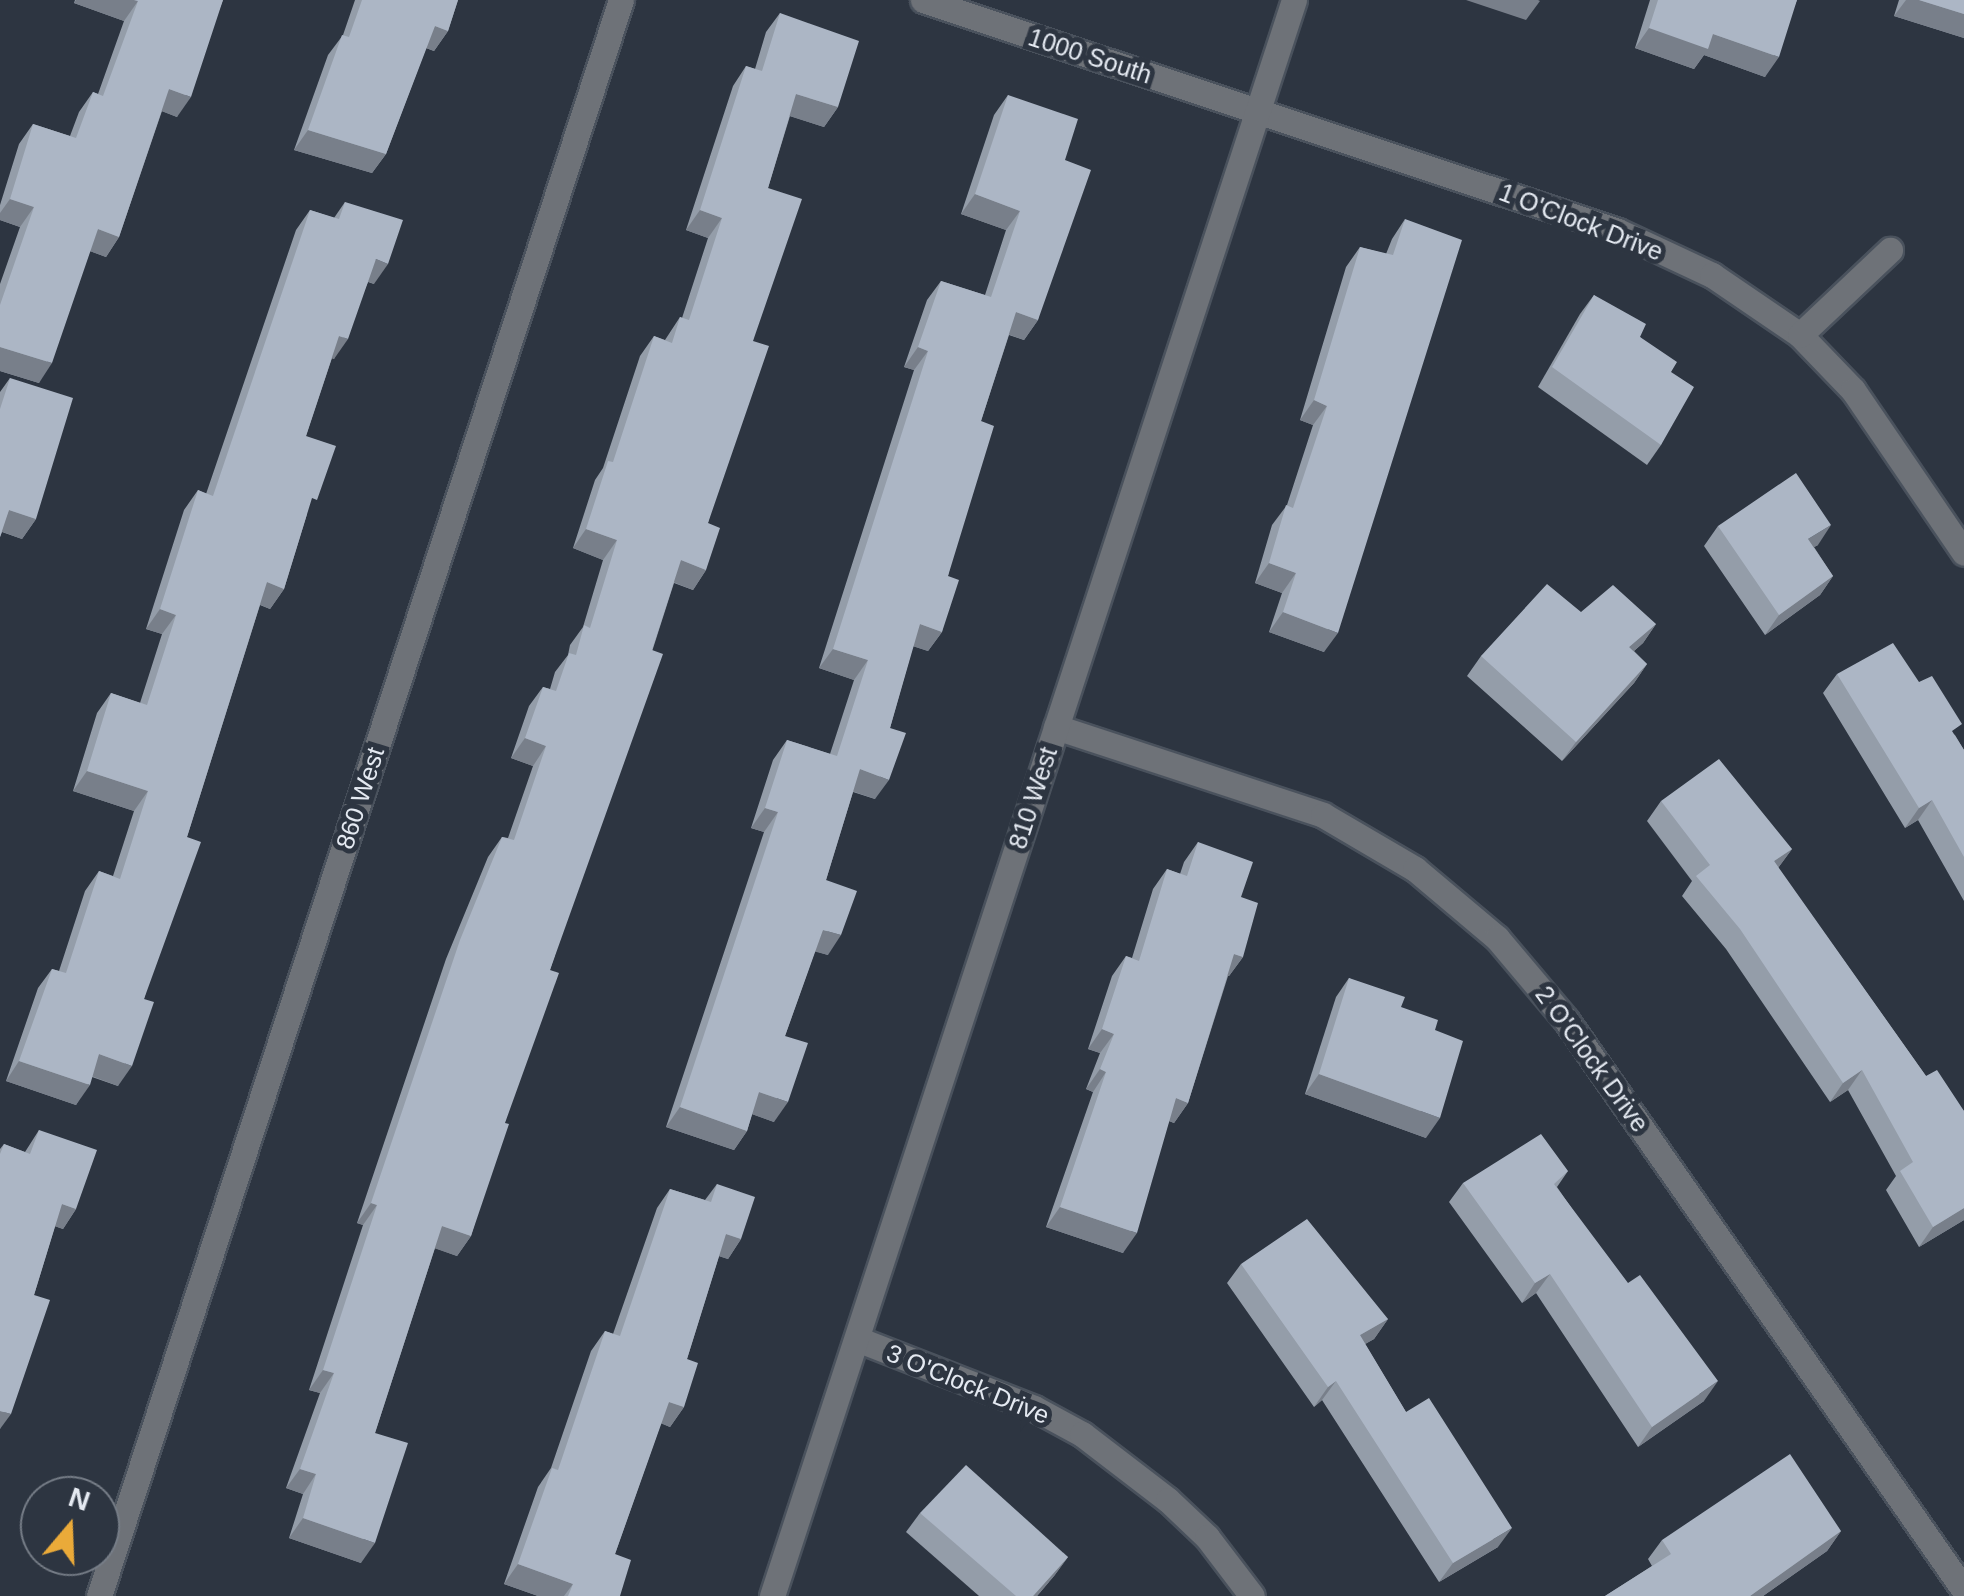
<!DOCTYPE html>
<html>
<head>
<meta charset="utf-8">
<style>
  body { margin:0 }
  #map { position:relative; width:1964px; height:1596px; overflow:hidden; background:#2d3541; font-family:Helvetica,sans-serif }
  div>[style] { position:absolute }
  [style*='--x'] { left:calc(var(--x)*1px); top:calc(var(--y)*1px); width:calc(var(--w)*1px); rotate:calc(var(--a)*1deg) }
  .roads { filter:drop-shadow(2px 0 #4a525d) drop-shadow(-2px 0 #4a525d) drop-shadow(0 2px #4a525d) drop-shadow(0 -2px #4a525d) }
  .minor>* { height:25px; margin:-12.5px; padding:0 12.5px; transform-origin:12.5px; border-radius:12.5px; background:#6e7278 }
  .wall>* { inset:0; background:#949da9 }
  .shaded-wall>* { inset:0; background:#787f8a }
  .building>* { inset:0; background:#acb6c5 }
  span { translate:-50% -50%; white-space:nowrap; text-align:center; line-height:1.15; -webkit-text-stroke:10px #2d3541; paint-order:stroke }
  .street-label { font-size:25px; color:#e4e9f1 }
  .north { position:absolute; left:20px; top:1476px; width:100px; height:100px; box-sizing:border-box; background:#2d3541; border:2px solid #767d87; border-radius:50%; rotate:19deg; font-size:28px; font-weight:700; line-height:40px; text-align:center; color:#e4e9f1 }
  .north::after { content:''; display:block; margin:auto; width:35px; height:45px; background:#eaaa39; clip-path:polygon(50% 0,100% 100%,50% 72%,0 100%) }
</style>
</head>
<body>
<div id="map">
  <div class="roads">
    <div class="minor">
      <i style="--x:923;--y:0;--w:732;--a:18.39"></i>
      <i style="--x:1618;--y:231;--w:104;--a:25.1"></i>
      <i style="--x:1712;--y:275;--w:107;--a:34.3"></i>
      <i style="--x:1800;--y:335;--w:76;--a:46.1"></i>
      <i style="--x:1853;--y:390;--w:197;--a:55.7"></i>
      <i style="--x:1800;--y:335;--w:124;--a:-43.4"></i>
      <i style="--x:1056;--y:727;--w:281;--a:18.2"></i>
      <i style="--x:1323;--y:815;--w:107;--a:30.4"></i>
      <i style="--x:1415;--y:869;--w:107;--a:40.1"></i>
      <i style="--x:1497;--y:938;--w:107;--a:49.9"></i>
      <i style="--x:1566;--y:1020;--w:695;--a:55.08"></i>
      <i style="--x:857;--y:1339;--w:190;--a:21.3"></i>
      <i style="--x:1034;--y:1408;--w:55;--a:28.4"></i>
      <i style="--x:1082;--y:1434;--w:108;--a:37.5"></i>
      <i style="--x:1168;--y:1500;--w:54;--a:43.5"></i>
      <i style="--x:1207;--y:1537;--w:74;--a:52.7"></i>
      <i style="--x:99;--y:1596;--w:1679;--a:-71.89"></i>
      <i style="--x:772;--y:1596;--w:1679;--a:-71.89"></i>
    </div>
  </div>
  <div class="wall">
    <i style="clip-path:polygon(75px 0,223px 0,177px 117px,162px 111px,119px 237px,106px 257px,90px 251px,39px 383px,0 371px,0 284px,20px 227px,0 220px,0 205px,19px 144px,33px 124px,70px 136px,79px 112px,93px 92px,98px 94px,124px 21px,74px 3px)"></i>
    <i style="clip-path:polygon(355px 0,458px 0,448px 31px,434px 51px,426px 48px,386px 154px,372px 173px,294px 150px,328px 55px,343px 35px)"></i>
    <i style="clip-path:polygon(1650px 0,1797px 0,1765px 77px,1704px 55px,1694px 69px,1635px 48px)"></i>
    <i style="clip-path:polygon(1899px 0,1964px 0,1964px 38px,1894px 16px)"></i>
    <i style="clip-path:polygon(780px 13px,838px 107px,824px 127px,790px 116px,768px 188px,753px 341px,708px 523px,706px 570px,693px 590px,674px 583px,550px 970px,471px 1236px,457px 1256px,435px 1248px,375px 1433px,361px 1563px,289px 1538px,303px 1494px,286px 1488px,320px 1393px,309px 1390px,363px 1225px,357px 1223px,446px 959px,488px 857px,502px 837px,508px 838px,533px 766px,511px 758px,529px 706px,543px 687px,550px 689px,555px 672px,568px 655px,570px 645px,583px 627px,603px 560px,573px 548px,595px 480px,603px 468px,640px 356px,654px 336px,665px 340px,680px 317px,682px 318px,708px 238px,686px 230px,733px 86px,746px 66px,755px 69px,766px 32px)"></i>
    <i style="clip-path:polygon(1008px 95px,1065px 160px,1038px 320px,1024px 340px,1009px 335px,981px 421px,948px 576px,942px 632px,928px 651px,913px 646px,890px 728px,875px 799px,853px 792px,826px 880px,828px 955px,815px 951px,785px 1036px,774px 1122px,752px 1114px,747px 1131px,734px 1150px,666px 1127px,764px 832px,751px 828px,773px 760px,787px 740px,830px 754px,854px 680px,819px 668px,914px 370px,904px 367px,927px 300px,941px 281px,985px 295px,1006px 230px,961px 214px,994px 115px)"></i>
    <i style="clip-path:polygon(345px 202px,374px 284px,368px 282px,334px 359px,332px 358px,306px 436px,307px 514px,284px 589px,270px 609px,260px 605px,187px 837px,144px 999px,118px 1086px,92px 1077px,76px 1105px,6px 1081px,38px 988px,52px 969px,59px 971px,85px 891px,99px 871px,113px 876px,134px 811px,73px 791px,97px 713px,111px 693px,140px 703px,162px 634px,146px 629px,184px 510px,198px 490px,206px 494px,296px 230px,310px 210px,334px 218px)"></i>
    <i style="clip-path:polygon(1405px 219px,1324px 652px,1269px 632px,1282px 593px,1255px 583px,1272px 525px,1287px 505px,1313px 425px,1300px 420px,1346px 267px,1360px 247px,1386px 254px,1392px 239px)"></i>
    <i style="clip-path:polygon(1594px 295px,1640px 337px,1671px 372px,1661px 445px,1647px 465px,1538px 387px,1580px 314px)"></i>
    <i style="clip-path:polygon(10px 378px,36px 519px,22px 539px,2px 532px,0 537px,0 392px)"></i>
    <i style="clip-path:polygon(1718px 526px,1818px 545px,1814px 547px,1833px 576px,1820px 595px,1765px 635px,1704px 546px)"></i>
    <i style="clip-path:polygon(1581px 612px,1656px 624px,1643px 643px,1634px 651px,1647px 664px,1634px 683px,1562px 761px,1467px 676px,1481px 656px)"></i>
    <i style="clip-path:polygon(1837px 674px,1955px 735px,1964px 750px,1964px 901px,1918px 820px,1905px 828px,1823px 693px)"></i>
    <i style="clip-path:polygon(1661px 801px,1792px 849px,1778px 868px,1926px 1076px,1964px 1111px,1964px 1220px,1919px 1247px,1886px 1190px,1896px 1176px,1848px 1090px,1830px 1102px,1726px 949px,1682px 896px,1692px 881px,1647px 821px)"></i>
    <i style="clip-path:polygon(1198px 842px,1241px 897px,1243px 957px,1229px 976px,1228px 976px,1188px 1103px,1174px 1123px,1169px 1121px,1123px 1253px,1046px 1227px,1093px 1092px,1086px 1089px,1100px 1053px,1088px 1049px,1112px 976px,1126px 956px,1132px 958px,1153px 889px,1167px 869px,1180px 874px,1184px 862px)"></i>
    <i style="clip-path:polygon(1349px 978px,1401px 1007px,1426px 1138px,1305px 1094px,1336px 997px)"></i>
    <i style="clip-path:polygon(39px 1130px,76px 1209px,63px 1229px,55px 1226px,34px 1295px,0 1429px,0 1149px,4px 1144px,25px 1152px)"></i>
    <i style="clip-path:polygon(1568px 1171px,1557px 1187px,1704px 1401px,1638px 1447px,1536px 1293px,1522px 1303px,1449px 1202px,1463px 1183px)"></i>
    <i style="clip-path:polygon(717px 1184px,741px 1239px,728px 1259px,719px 1256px,687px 1359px,684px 1407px,670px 1427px,661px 1423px,615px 1554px,620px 1596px,538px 1596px,504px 1584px,538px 1487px,551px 1468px,591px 1351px,605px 1331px,613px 1334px,657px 1208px,670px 1189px,705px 1200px)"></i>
    <i style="clip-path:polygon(1241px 1264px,1388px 1319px,1374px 1339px,1365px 1344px,1406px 1412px,1498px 1547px,1439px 1582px,1322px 1400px,1314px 1407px,1227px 1283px)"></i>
    <i style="clip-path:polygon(920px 1513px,1068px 1557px,1054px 1576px,1037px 1596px,979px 1596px,906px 1532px)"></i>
    <i style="clip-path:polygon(1841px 1531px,1827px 1551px,1763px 1596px,1605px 1596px,1652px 1566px,1648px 1559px,1662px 1540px)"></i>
  </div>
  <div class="shaded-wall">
    <i style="clip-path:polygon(76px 0,134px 0,138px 1px,124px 21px,74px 3px)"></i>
    <i style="clip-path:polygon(1466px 0,1538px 0,1540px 1px,1526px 20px)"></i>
    <i style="clip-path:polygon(1906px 0,1919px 0,1964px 14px,1964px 38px,1894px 16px)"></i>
    <i style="clip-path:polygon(435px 26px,448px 31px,434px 51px,421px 46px)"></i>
    <i style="clip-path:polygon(1649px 28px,1713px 34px,1779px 57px,1765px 77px,1704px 55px,1694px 69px,1635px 48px)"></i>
    <i style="clip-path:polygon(169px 89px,191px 97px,177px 117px,156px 109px)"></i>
    <i style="clip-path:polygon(796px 94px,838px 107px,824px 127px,783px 114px)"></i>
    <i style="clip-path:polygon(308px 130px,386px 154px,372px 173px,294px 150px)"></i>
    <i style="clip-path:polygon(975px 194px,1020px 211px,1006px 230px,961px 214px)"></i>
    <i style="clip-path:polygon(10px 199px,34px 207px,20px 227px,0 220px,0 213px)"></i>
    <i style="clip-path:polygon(700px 210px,722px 218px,708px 238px,686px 230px)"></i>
    <i style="clip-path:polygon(98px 229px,119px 237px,106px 257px,84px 249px)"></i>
    <i style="clip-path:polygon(376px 259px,388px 264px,374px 284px,362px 279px)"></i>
    <i style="clip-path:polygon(1016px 312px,1038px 320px,1024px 340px,1002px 332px)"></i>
    <i style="clip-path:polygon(339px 336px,348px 339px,334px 359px,325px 356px)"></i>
    <i style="clip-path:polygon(0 347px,52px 363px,39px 383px,0 371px)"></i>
    <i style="clip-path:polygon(918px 347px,928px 351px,914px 370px,904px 367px)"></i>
    <i style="clip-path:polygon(1314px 400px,1327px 406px,1313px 425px,1300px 420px)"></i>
    <i style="clip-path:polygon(9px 510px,36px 519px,22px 539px,0 531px)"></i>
    <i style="clip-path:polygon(1831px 525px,1818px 545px,1794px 558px,1808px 539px)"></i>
    <i style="clip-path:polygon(586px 529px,617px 540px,603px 560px,573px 548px)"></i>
    <i style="clip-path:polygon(681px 560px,706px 570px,693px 590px,668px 580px)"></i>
    <i style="clip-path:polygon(1269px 563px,1296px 573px,1282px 593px,1255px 583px)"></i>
    <i style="clip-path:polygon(1833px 576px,1820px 595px,1765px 635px,1779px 615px)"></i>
    <i style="clip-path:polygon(267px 582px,284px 589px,270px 609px,254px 602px)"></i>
    <i style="clip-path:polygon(160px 609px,176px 615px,162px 634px,146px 629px)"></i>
    <i style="clip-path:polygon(1283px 612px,1338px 633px,1324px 652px,1269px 632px)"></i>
    <i style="clip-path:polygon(920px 624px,942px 632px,928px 651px,906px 644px)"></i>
    <i style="clip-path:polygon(1656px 624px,1643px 643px,1615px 667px,1629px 647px)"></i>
    <i style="clip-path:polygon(833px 649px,868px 660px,854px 680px,819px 668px)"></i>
    <i style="clip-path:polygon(1647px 664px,1634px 683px,1562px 761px,1576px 742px)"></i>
    <i style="clip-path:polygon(525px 738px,546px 746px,533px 766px,511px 758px)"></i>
    <i style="clip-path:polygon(860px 769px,889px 780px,875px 799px,846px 789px)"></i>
    <i style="clip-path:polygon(87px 771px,148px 791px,134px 811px,73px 791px)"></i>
    <i style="clip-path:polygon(1932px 800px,1918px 820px,1905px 828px,1919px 808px)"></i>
    <i style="clip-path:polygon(765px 808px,778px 812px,764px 832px,751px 828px)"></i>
    <i style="clip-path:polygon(1792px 849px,1778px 868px,1774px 861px)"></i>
    <i style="clip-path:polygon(823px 930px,841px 935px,828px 955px,809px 950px)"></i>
    <i style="clip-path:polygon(1234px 954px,1243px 957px,1229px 976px,1221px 974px)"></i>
    <i style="clip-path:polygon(1102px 1029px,1114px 1034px,1100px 1053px,1088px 1049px)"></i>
    <i style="clip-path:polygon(99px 1054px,132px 1066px,118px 1086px,86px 1074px)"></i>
    <i style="clip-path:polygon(19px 1061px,90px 1085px,76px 1105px,6px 1081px)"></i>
    <i style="clip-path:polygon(1100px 1069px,1106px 1072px,1093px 1092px,1086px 1089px)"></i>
    <i style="clip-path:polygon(1862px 1070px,1848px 1090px,1830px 1102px,1843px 1083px)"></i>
    <i style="clip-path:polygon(1319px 1074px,1440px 1118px,1426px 1138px,1305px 1094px)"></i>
    <i style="clip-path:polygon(759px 1092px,788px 1102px,774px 1122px,746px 1112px)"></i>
    <i style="clip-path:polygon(1176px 1098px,1188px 1103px,1174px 1123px,1162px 1118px)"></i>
    <i style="clip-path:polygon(680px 1107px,747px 1131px,734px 1150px,666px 1127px)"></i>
    <i style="clip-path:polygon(371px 1203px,377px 1205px,363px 1225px,357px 1223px)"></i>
    <i style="clip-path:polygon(62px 1204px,76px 1209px,63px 1229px,48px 1224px)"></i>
    <i style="clip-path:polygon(1060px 1207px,1137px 1233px,1123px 1253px,1046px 1227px)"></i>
    <i style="clip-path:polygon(1964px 1208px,1964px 1220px,1919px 1247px,1933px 1227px)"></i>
    <i style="clip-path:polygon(442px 1226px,471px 1236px,457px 1256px,428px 1246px)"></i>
    <i style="clip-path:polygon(726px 1234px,741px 1239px,728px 1259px,712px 1254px)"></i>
    <i style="clip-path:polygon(1550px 1274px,1536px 1293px,1522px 1303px,1535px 1283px)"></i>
    <i style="clip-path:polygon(1388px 1319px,1374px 1339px,1346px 1355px,1360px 1335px)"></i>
    <i style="clip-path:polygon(323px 1370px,334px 1373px,320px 1393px,309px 1390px)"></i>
    <i style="clip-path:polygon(1336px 1381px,1322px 1400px,1314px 1407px,1328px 1387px)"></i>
    <i style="clip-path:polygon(1718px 1381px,1704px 1401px,1638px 1447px,1652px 1427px)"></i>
    <i style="clip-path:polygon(669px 1402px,684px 1407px,670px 1427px,655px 1421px)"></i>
    <i style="clip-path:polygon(0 1411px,11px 1414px,0 1429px)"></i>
    <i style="clip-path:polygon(300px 1469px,316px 1474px,303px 1494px,286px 1488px)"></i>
    <i style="clip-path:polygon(303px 1518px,375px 1543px,361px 1563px,289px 1538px)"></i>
    <i style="clip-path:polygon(1512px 1528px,1498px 1547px,1439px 1582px,1453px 1563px)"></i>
    <i style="clip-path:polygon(1841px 1531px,1827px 1551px,1763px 1596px,1750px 1596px)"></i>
    <i style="clip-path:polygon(1068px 1557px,1054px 1576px,1037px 1596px,1033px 1596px)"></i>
    <i style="clip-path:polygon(518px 1564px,573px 1584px,564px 1596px,538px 1596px,504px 1584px)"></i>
  </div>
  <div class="building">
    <i style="clip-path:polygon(134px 0,223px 0,191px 97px,169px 89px,119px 237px,98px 229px,52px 363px,0 347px,0 305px,34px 207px,10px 199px,33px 124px,76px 138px,93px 92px,103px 96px,138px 1px)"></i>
    <i style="clip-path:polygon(362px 0,458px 0,448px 31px,435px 26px,386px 154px,308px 130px,342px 35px,349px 37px)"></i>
    <i style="clip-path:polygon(1658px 0,1797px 0,1779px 57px,1713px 34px,1708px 49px,1649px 28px)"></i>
    <i style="clip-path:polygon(1919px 0,1964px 0,1964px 14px)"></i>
    <i style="clip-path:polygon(780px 13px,859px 41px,838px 107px,796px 94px,768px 188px,802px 199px,753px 341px,769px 346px,708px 523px,720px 528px,706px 570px,681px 560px,652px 650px,663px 654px,550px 970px,559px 973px,505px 1123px,509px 1124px,471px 1236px,442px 1226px,375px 1433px,408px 1443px,375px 1543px,303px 1518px,316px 1474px,300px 1469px,334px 1373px,323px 1370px,377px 1205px,371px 1203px,460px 940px,502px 837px,514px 840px,546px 746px,525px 738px,543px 687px,556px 691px,569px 653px,576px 655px,584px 625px,590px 628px,617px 540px,586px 529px,608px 461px,613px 462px,654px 336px,672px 343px,680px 317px,689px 320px,722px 218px,700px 210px,746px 66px,762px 71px)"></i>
    <i style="clip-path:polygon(1008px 95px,1078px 119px,1065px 160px,1091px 170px,1038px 320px,1016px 312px,981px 421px,994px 426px,948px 576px,959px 580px,942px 632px,920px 624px,890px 728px,906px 733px,889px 780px,860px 769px,826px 880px,857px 891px,841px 935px,823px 930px,785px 1036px,808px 1043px,788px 1102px,759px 1092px,747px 1131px,680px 1107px,778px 812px,765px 808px,787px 740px,837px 756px,868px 660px,833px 649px,928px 351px,918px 347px,941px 281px,991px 297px,1020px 211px,975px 194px)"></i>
    <i style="clip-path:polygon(345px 202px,403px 220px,388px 264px,376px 259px,348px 339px,339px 336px,306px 436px,336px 446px,317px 500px,312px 498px,284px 589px,267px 582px,187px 837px,201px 842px,144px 999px,154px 1002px,132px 1066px,99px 1054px,90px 1085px,19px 1061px,52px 969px,66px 973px,99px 871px,120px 879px,148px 791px,87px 771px,111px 693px,147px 705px,176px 615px,160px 609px,198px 490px,213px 496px,310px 210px,339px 219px)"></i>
    <i style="clip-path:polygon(1405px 219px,1462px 240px,1338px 633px,1283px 612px,1296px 573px,1269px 563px,1286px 505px,1293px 508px,1327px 406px,1314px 400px,1360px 247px,1393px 255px)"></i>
    <i style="clip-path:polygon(1594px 295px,1646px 324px,1640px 337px,1677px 362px,1671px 372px,1694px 387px,1661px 445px,1552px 367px)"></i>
    <i style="clip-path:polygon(10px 378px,73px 398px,36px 519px,9px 510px,0 537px,0 409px)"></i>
    <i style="clip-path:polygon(1796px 473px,1831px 525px,1808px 539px,1833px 576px,1779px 615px,1718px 526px)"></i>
    <i style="clip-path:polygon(1547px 584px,1581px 612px,1613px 585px,1656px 624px,1629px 647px,1647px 664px,1576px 742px,1481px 656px)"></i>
    <i style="clip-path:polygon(1893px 643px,1919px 682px,1932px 676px,1962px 724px,1952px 731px,1964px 750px,1964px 857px,1932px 800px,1919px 808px,1837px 674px)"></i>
    <i style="clip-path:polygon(1719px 759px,1792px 849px,1774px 861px,1926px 1076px,1937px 1070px,1964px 1111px,1964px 1208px,1933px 1227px,1900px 1171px,1913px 1162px,1862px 1070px,1843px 1083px,1740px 929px,1696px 876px,1710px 865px,1661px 801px)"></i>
    <i style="clip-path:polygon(1198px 842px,1253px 862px,1241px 897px,1258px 903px,1243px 957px,1234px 954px,1188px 1103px,1176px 1098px,1137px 1233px,1060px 1207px,1106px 1072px,1100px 1069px,1114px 1034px,1102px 1029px,1126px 956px,1139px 961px,1167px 869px,1187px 876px)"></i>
    <i style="clip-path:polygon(1349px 978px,1405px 997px,1401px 1007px,1438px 1020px,1435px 1030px,1463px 1041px,1440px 1118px,1319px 1074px)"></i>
    <i style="clip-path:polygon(39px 1130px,97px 1150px,76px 1209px,62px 1204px,34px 1295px,50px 1300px,11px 1414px,0 1411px,0 1154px,4px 1144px,30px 1154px)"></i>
    <i style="clip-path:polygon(1541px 1134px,1568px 1171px,1554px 1184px,1628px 1283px,1640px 1275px,1718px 1381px,1652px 1427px,1550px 1274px,1535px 1283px,1463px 1183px)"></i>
    <i style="clip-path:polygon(717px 1184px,755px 1197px,741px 1239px,726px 1234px,687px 1359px,698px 1363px,684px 1407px,669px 1402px,615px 1554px,631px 1560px,620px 1596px,568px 1596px,573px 1584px,518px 1564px,552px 1468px,558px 1470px,605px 1331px,620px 1336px,670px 1189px,711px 1202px)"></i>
    <i style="clip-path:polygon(1307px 1219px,1388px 1319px,1360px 1335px,1406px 1412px,1429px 1398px,1512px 1528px,1453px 1563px,1336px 1381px,1328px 1387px,1241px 1264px)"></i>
    <i style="clip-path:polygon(1790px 1454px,1841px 1531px,1750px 1596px,1605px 1596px,1671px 1554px,1662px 1540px)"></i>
    <i style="clip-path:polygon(966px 1465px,1068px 1557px,1033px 1596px,1016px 1596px,920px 1513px)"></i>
  </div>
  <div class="street-label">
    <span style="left:1090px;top:56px;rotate:18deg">1000 South</span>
    <span style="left:1581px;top:222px;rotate:21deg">1 O'Clock Drive</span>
    <span style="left:360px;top:798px;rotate:-72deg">860 West</span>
    <span style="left:1033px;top:798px;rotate:-72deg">810 West</span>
    <span style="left:1592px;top:1059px;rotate:54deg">2 O'Clock Drive</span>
    <span style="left:968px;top:1384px;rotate:22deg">3 O'Clock Drive</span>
  </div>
  <div class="north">N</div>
</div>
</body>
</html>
